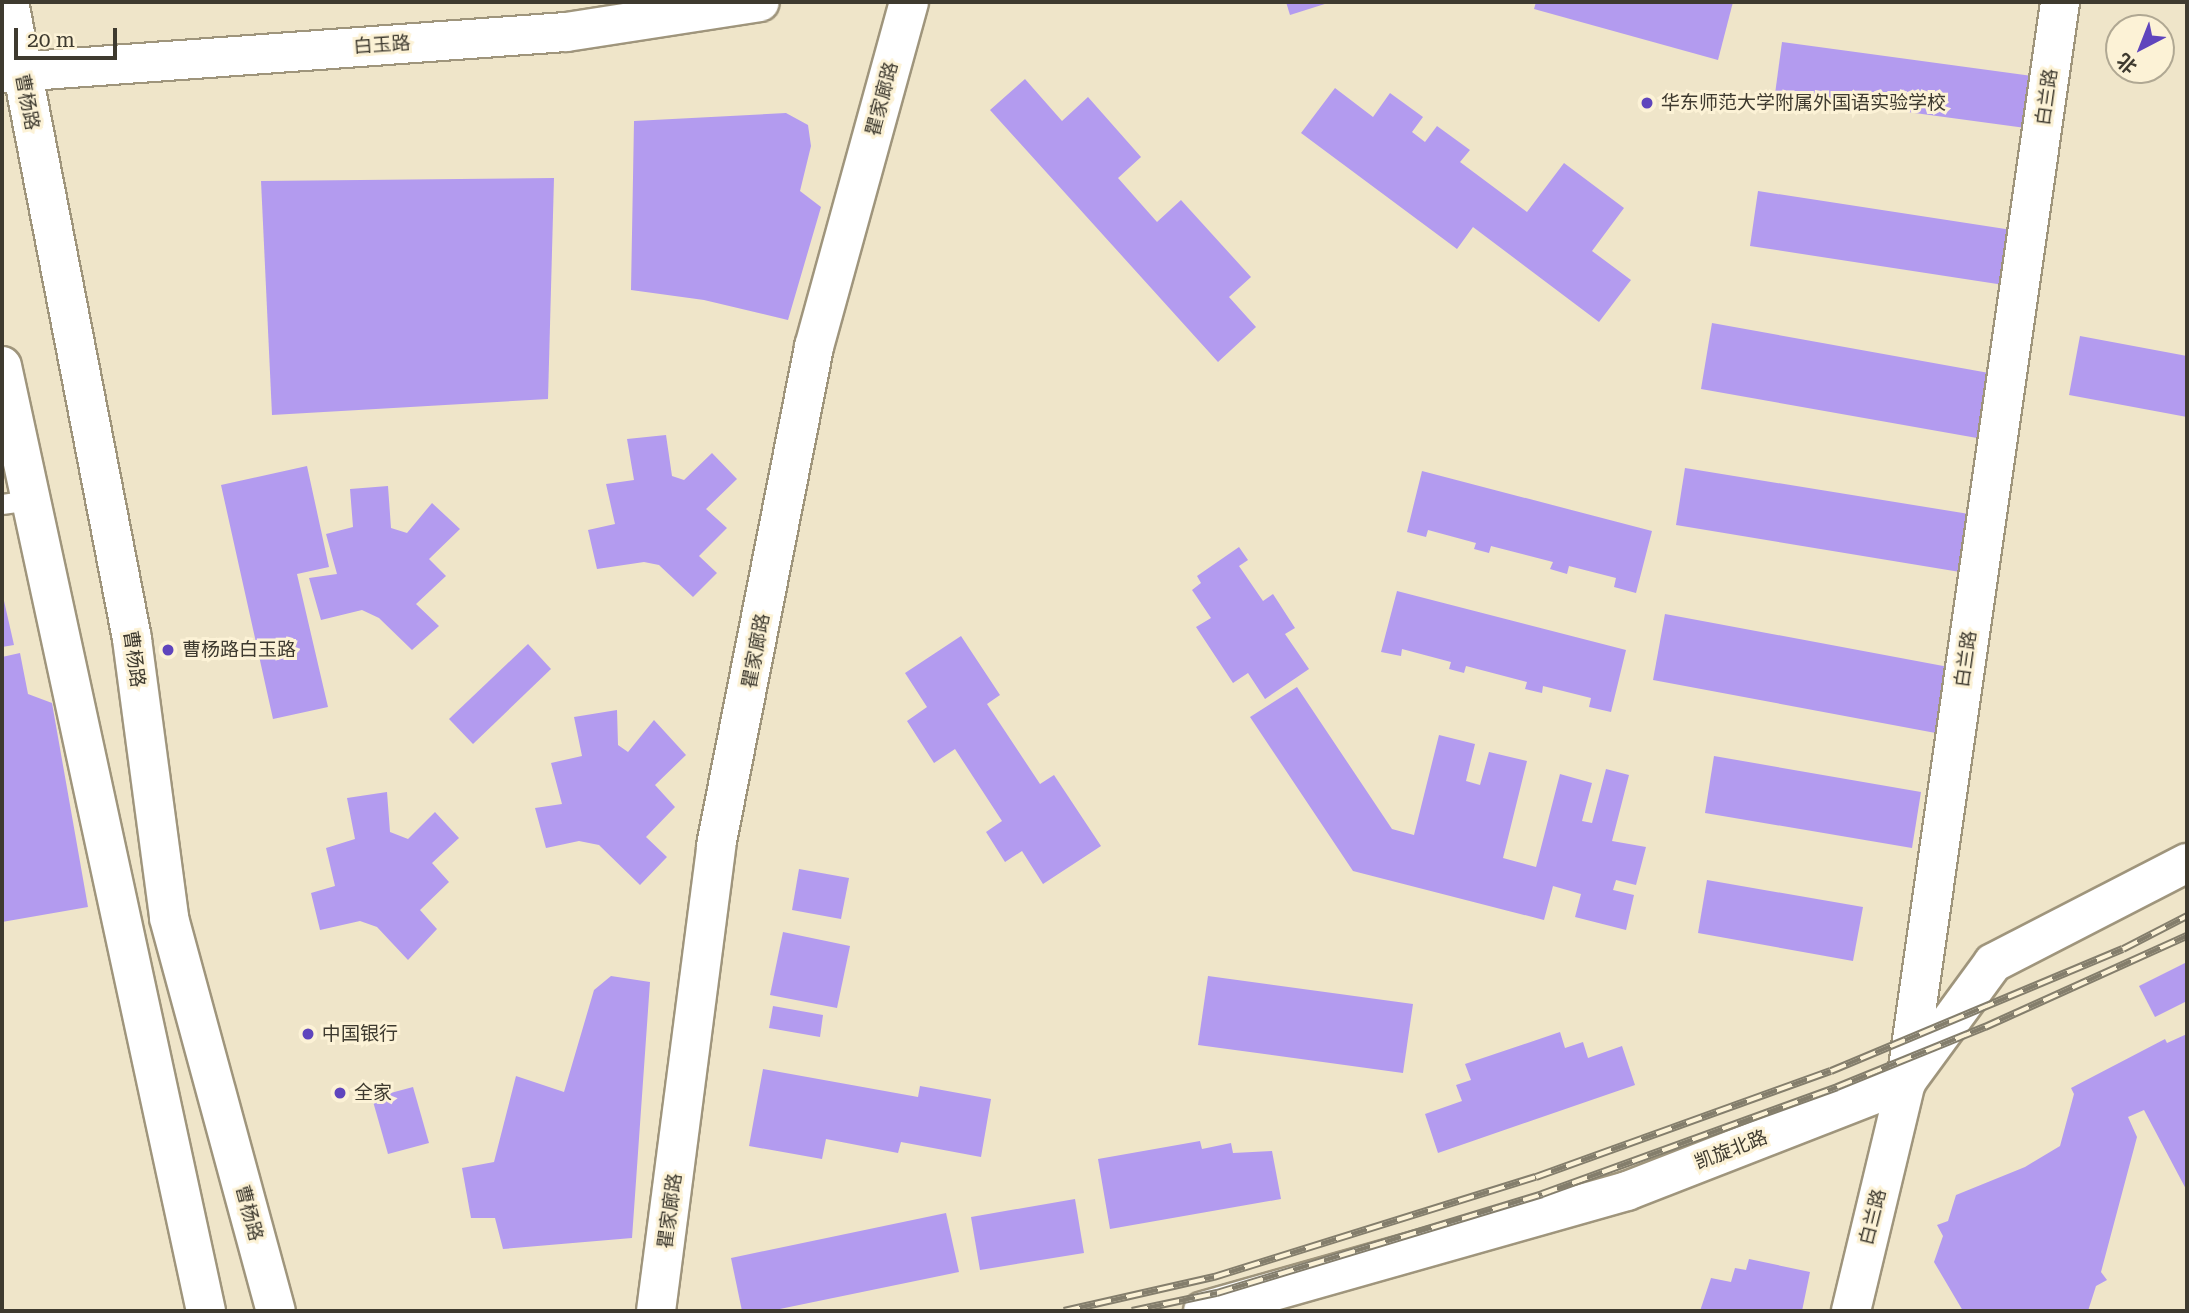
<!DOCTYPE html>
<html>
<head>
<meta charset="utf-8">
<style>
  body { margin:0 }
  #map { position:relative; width:2189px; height:1313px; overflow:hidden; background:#efe5c9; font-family:"Roboto Serif","Noto Sans SC",serif }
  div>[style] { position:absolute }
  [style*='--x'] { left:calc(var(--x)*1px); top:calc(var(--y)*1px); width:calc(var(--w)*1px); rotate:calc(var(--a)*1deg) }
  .building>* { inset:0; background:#b39bef }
  .roads { filter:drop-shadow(2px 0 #9f957c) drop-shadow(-2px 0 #9f957c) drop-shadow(0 2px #9f957c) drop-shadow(0 -2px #9f957c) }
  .lane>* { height:19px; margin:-9.5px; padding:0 9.5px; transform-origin:9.5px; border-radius:9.5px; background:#fff }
  .street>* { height:38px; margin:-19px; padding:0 19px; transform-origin:19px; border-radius:19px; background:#fff }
  .primary>* { height:38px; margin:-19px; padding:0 19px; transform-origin:19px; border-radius:19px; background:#fff }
  .rail>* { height:8px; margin-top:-4px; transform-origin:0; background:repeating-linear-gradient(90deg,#fcf2d6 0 16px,#847e6c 0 32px); box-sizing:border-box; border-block:2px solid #847e6c }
  .dots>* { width:19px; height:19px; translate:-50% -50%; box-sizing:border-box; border:4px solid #fcf2d6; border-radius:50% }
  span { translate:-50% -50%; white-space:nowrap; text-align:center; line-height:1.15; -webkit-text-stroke:6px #fcf2d6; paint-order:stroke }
  .street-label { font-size:19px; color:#3e3a2f }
  .poi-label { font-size:19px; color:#3e3a2f }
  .left { translate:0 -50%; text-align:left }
  .frame { position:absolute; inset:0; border:4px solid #3e3a2f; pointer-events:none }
  .north { position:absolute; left:2105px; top:14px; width:70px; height:70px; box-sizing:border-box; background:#fcf2d6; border:2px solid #b0a893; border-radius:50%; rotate:222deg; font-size:19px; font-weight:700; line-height:28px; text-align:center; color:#3e3a2f }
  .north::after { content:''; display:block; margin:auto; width:24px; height:32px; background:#5f45bd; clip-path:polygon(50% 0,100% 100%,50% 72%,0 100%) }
  .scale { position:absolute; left:14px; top:28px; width:103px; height:32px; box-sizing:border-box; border:4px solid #3e3a2f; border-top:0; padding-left:9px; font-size:21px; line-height:24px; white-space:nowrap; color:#3e3a2f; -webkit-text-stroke:5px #fcf2d6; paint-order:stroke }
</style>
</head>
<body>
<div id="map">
  <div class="building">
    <i style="clip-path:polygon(1286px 2px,1331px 2px,1290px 15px)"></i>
    <i style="clip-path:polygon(1536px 2px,1733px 2px,1718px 60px,1534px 9px)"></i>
    <i style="clip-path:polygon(1782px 42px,2040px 77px,2033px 129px,1775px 94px)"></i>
    <i style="clip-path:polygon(1025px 79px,1062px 121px,1088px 97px,1141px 157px,1118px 178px,1157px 222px,1181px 200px,1251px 277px,1229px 297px,1256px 327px,1218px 362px,990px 110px)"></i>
    <i style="clip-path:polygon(1335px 88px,1373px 117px,1390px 93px,1423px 117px,1412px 132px,1425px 142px,1437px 126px,1470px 150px,1460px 162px,1527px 212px,1564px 163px,1624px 208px,1592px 251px,1631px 280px,1599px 322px,1473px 227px,1457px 249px,1301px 133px)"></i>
    <i style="clip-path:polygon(786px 113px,808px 125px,811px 146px,800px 191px,821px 207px,788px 320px,704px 300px,631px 290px,634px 121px)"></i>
    <i style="clip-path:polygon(554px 178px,548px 399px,272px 415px,261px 181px)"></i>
    <i style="clip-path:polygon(1758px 191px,2012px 230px,2004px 285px,1750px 246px)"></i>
    <i style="clip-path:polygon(1712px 323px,1989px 373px,1977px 438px,1701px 389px)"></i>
    <i style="clip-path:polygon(2080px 336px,2187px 356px,2187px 417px,2069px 395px)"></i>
    <i style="clip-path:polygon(666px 435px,672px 476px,684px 480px,712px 453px,737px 479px,706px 509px,727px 528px,699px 556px,717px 573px,693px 597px,659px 565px,644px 562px,597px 569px,588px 530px,615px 524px,606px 484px,634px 480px,627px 439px)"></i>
    <i style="clip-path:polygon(307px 466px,329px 567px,297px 574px,328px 707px,273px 719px,221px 485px)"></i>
    <i style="clip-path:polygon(1685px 468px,1969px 514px,1960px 572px,1676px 525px)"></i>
    <i style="clip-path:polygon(1422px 471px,1652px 531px,1636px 593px,1614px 587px,1616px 578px,1569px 566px,1567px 574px,1550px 569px,1553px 562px,1491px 546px,1489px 553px,1474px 549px,1476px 543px,1428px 530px,1426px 537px,1407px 532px)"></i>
    <i style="clip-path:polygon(388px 486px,391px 528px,407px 533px,432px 503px,460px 529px,429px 559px,446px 576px,416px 604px,439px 626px,412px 650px,379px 618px,362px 610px,321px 620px,309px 578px,337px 574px,326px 534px,353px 527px,350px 489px)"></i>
    <i style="clip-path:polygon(1239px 547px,1248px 560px,1239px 566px,1263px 601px,1273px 594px,1295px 628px,1285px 634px,1309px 669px,1265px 699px,1248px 673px,1233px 683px,1196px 627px,1211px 618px,1192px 590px,1201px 583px,1197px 576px)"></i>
    <i style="clip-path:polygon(1397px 591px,1626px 650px,1611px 712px,1589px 707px,1591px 698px,1543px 686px,1542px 693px,1525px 689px,1527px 682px,1466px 666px,1464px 673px,1449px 669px,1451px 662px,1402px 649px,1401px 656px,1381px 652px)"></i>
    <i style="clip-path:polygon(2px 592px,14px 645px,2px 647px)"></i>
    <i style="clip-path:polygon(1665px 614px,1954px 668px,1941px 734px,1653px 680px)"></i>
    <i style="clip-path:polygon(961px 636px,1000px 695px,987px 704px,1040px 784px,1054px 775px,1101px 846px,1043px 884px,1022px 851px,1005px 862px,986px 832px,1002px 821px,955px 749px,934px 763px,907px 721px,927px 707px,905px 673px)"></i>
    <i style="clip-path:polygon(528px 644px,551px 669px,473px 744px,449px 719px)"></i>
    <i style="clip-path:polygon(20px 653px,28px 694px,52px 703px,88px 907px,2px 922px,2px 657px)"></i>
    <i style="clip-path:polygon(1297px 687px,1392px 829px,1414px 835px,1439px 735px,1475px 744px,1466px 781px,1480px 785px,1489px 752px,1527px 761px,1503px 858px,1536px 867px,1560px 774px,1592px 783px,1582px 821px,1592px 823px,1606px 769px,1629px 775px,1612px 841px,1646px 847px,1636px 885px,1616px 880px,1613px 890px,1634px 895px,1626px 930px,1575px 917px,1581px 894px,1553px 886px,1544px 920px,1353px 871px,1250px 717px)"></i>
    <i style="clip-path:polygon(617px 710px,618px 745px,628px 752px,654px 720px,686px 755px,655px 785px,675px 807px,646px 837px,667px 857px,640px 885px,599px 845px,579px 841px,546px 848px,535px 808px,562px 804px,551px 763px,582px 756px,574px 717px)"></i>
    <i style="clip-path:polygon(1714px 756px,1921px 792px,1912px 848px,1705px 813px)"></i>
    <i style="clip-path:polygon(387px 792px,390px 832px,408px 839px,435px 812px,459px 838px,432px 863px,449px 882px,420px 910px,437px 929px,408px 960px,377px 927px,360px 921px,320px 930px,311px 893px,335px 886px,326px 848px,355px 839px,347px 798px)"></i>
    <i style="clip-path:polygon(799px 869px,849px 878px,841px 919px,792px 910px)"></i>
    <i style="clip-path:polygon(1707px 880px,1863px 907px,1853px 961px,1698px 933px)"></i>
    <i style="clip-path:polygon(783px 932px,850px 946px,837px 1008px,770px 995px)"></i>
    <i style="clip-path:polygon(2187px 962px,2187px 1001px,2155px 1017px,2139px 986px)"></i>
    <i style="clip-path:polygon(611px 976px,650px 982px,632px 1238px,503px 1249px,495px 1218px,471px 1218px,462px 1168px,494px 1162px,516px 1076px,564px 1092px,594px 990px)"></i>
    <i style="clip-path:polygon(1208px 976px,1413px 1004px,1403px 1073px,1198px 1045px)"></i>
    <i style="clip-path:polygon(773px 1006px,823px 1015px,820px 1037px,769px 1028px)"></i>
    <i style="clip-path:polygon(1560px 1032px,1565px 1048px,1583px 1042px,1588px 1058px,1622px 1046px,1635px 1085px,1438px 1153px,1425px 1114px,1462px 1101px,1456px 1085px,1471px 1080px,1465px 1064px)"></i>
    <i style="clip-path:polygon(2187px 1034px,2187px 1191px,2144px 1110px,2128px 1117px,2137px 1137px,2101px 1272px,2107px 1280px,2096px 1286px,2088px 1311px,1963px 1311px,1934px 1262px,1943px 1236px,1937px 1225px,1948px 1221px,1956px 1195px,2025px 1167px,2060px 1146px,2074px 1094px,2071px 1088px,2165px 1039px,2167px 1043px)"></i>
    <i style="clip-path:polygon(763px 1069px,918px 1097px,920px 1086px,991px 1099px,981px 1157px,901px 1142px,898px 1153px,826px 1139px,822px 1159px,749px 1146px)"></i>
    <i style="clip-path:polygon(413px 1087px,429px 1143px,388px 1154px,372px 1098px)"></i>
    <i style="clip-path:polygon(1200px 1141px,1202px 1149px,1231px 1143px,1233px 1153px,1272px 1151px,1281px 1199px,1110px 1229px,1098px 1159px)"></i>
    <i style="clip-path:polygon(1075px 1199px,1084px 1253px,980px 1270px,971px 1217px)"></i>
    <i style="clip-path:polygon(946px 1213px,959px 1272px,770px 1311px,742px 1311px,731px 1258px)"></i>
    <i style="clip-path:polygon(1749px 1259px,1810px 1272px,1802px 1311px,1700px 1311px,1711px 1278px,1731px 1282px,1735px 1268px,1746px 1270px)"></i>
  </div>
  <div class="roads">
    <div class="lane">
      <i style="--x:2;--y:504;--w:28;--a:-8"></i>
    </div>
    <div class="street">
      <i style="--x:2;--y:73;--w:565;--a:-4.16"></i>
      <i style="--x:566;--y:32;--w:196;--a:-8.8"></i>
      <i style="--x:656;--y:1311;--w:469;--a:-82.6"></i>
      <i style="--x:716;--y:846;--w:509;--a:-78.89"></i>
      <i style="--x:814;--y:347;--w:358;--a:-74.6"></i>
      <i style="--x:1203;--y:1311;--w:441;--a:-15.8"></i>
      <i style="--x:1627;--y:1191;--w:300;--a:-21.3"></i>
      <i style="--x:1906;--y:1082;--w:147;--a:-53.8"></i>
      <i style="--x:1993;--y:963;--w:218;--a:-27.3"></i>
      <i style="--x:1851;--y:1311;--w:236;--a:-76.5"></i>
      <i style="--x:1906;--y:1082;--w:1091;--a:-81.88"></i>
    </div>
    <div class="primary">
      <i style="--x:9;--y:2;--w:649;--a:79.07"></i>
      <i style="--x:132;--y:639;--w:281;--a:82.4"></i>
      <i style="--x:169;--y:918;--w:407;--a:74.8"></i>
      <i style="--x:2;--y:366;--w:967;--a:77.82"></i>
    </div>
  </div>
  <div class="rail">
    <i style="--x:1064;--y:1311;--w:154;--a:-12.8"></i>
    <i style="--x:1214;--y:1277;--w:337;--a:-17.3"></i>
    <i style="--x:1536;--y:1177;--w:313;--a:-19.8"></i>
    <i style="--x:1831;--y:1071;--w:316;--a:-22.7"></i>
    <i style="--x:2123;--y:949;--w:72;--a:-27.3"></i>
    <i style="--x:1132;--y:1311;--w:87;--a:-12"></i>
    <i style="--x:1217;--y:1293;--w:340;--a:-16.9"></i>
    <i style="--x:1542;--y:1194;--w:314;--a:-19.9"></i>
    <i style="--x:1837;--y:1087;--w:160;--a:-22.1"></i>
    <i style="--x:1985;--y:1027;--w:222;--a:-24.3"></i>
  </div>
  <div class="dots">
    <i style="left:1647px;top:103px;background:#5f45bd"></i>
    <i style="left:168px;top:650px;background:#5f45bd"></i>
    <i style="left:308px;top:1034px;background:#5f45bd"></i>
    <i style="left:340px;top:1093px;background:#5f45bd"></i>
  </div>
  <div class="street-label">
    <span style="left:382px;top:45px;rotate:-4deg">白玉路</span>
    <span style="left:2047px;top:97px;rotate:-82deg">白兰路</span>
    <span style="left:882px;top:99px;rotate:-75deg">瞿家廊路</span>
    <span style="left:27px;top:102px;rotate:79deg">曹杨路</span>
    <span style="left:756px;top:651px;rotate:-79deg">瞿家廊路</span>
    <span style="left:134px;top:659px;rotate:82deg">曹杨路</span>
    <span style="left:1966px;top:659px;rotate:-82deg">白兰路</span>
    <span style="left:1731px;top:1150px;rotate:-21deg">凯旋北路</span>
    <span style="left:670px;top:1211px;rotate:-82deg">瞿家廊路</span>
    <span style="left:249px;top:1213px;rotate:75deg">曹杨路</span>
    <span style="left:1873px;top:1217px;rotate:-76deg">白兰路</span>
  </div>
  <div class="poi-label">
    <span class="left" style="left:1661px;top:103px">华东师范大学附属外国语实验学校</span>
    <span class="left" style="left:182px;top:650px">曹杨路白玉路</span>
    <span class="left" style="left:322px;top:1034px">中国银行</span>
    <span class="left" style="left:354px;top:1093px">全家</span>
  </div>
  <div class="frame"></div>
  <div class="north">北</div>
  <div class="scale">20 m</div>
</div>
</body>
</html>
